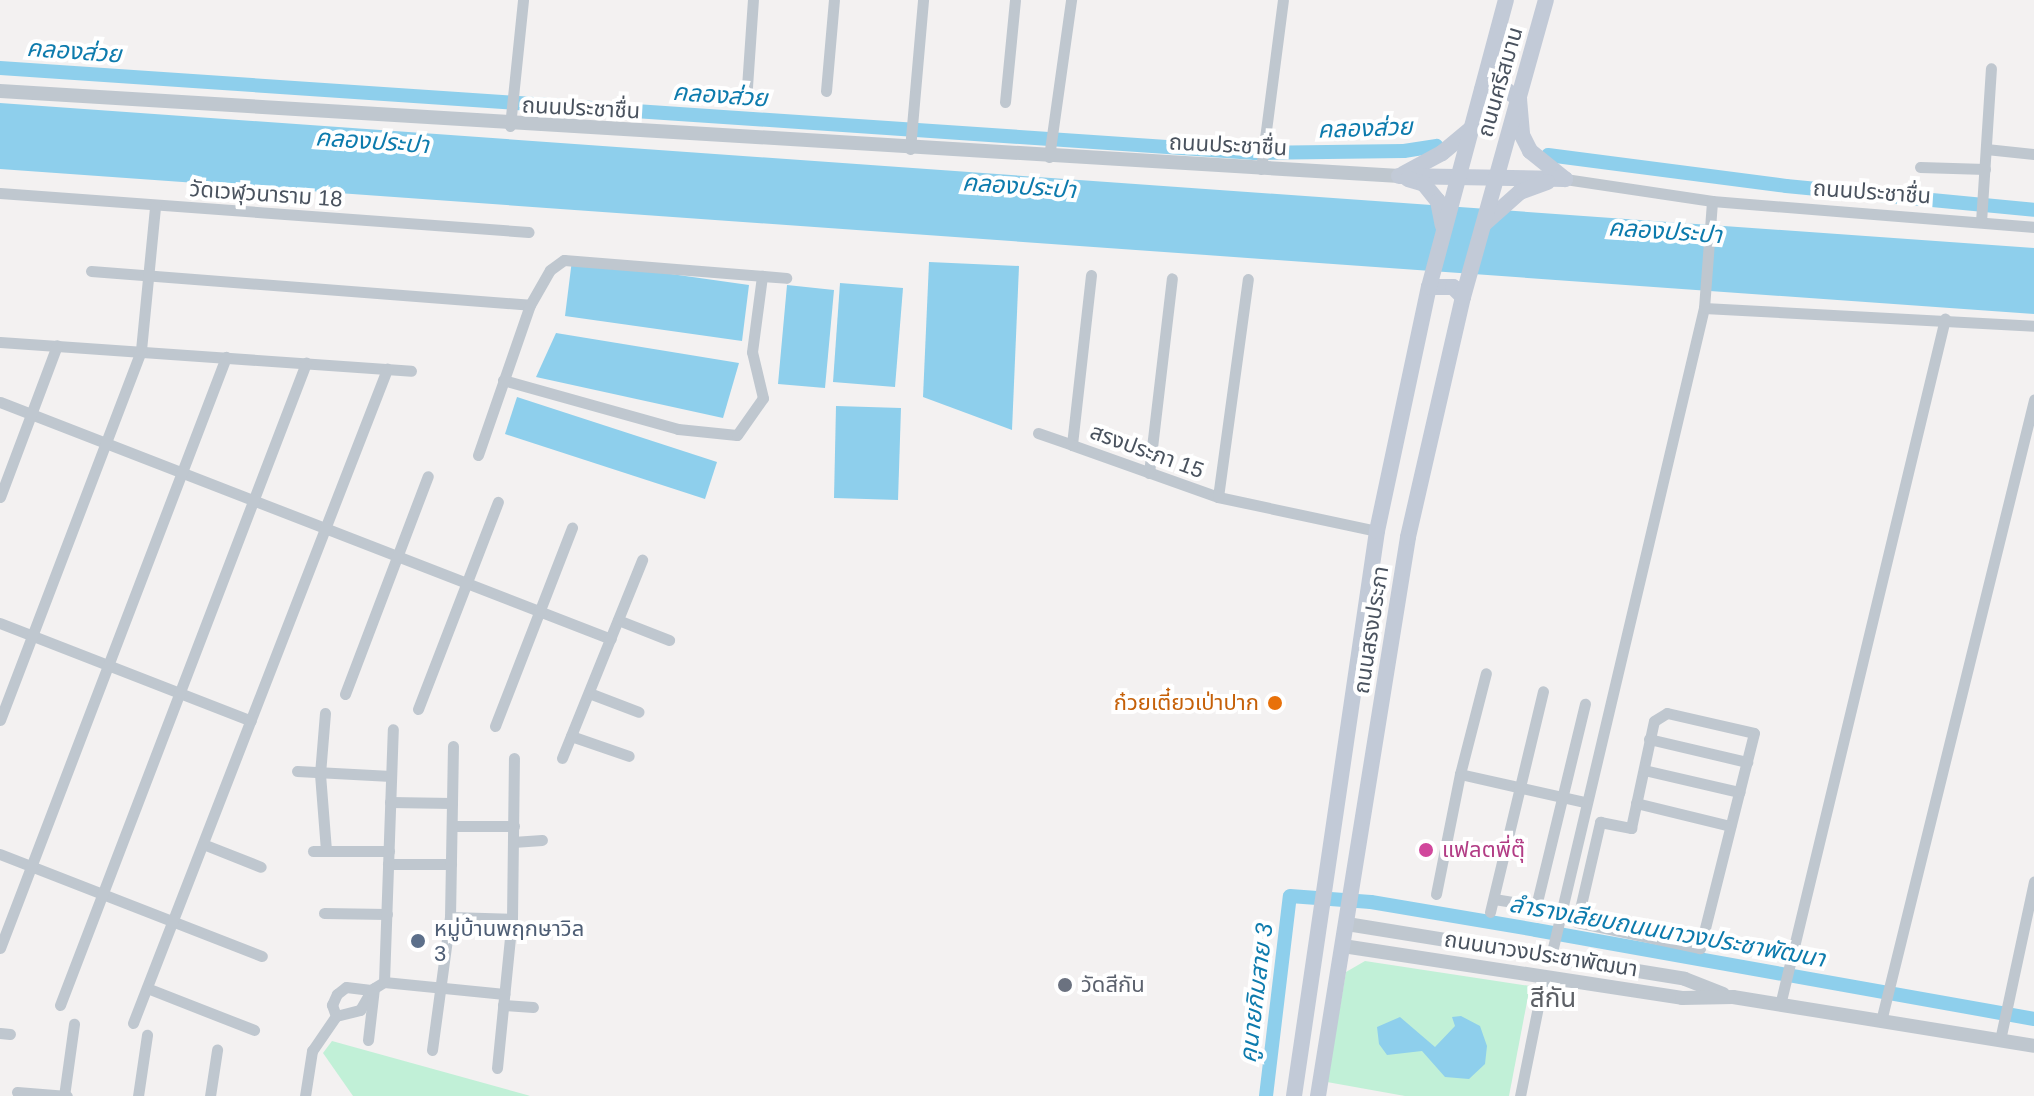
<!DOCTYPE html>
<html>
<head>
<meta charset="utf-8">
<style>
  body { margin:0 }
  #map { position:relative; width:2034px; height:1096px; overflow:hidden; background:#f3f1f1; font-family:Arial,"Noto Sans Thai",sans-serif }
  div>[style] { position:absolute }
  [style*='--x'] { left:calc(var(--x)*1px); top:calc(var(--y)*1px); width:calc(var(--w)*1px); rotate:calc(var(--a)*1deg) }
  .green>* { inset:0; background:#c1f0d7 }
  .water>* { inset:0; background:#8ecfec }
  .canal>* { height:14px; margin:-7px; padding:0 7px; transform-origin:7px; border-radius:7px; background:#8ecfec }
  .minor>* { height:11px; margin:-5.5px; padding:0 5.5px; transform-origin:5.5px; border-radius:5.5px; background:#bfc7cf }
  .tertiary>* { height:14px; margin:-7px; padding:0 7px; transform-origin:7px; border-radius:7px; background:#bfc7cf }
  .secondary>* { height:16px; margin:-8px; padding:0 8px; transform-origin:8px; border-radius:8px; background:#c2cad7 }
  .dots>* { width:22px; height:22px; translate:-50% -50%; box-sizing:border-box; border:4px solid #fff; border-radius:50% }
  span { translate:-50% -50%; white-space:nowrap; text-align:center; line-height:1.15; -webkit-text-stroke:8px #fff; paint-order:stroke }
  .street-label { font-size:22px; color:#49525e }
  .food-label { font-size:22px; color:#c56008 }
  .right { translate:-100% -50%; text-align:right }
  .hotel-label { font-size:22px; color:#b23c85 }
  .left { translate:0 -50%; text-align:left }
  .service-label { font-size:22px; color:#4e5e75 }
  .worship-label { font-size:22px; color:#5b616d }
  .water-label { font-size:24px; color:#0d7bad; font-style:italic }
  .quarter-label { font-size:26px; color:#5d6066 }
</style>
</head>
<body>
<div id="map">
  <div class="green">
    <i style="clip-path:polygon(1365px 961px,1530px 986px,1509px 1096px,1405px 1096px,1327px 1082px,1346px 972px)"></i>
    <i style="clip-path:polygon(332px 1041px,527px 1095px,530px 1096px,353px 1096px,323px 1053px)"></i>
  </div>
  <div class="water">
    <i style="clip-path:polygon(0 103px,2034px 248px,2034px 314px,0 169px)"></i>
    <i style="clip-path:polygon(572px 260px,749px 285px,742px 341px,565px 316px)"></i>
    <i style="clip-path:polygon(929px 262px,1019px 266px,1012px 430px,923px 397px)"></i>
    <i style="clip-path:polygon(840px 283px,903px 288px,895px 387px,833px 382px)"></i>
    <i style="clip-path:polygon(787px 285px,834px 290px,825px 388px,778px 384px)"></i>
    <i style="clip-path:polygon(556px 333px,739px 363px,723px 418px,536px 377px)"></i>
    <i style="clip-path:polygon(517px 397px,717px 462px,705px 499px,505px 434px)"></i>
    <i style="clip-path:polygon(836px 406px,901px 408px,898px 500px,834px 498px)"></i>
    <i style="clip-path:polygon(1461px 1016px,1480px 1026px,1487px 1046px,1485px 1064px,1469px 1079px,1445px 1077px,1422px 1051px,1387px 1055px,1379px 1044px,1377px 1027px,1400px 1017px,1435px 1047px,1455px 1026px,1452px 1017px)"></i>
  </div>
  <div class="canal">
    <i style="--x:0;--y:68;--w:1258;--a:3.87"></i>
    <i style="--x:1255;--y:153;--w:149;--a:-0.8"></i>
    <i style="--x:1404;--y:151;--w:33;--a:-9"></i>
    <i style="--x:1548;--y:155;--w:240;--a:7.4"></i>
    <i style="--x:1786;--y:186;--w:249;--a:5.5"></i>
    <i style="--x:1266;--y:1096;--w:201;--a:-83.2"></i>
    <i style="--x:1290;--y:896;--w:81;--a:4.2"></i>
    <i style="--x:1371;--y:902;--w:167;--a:9.6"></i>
    <i style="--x:1536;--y:930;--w:506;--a:10.13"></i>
  </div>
  <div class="minor">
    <i style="--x:747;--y:87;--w:87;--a:-86.1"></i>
    <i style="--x:826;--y:91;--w:91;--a:-85"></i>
    <i style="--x:1005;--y:102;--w:102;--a:-84.4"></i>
    <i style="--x:510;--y:126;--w:127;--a:-84.1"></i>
    <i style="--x:910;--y:149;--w:150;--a:-85"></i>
    <i style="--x:1986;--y:149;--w:48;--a:5.9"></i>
    <i style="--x:1049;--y:157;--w:159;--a:-82"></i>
    <i style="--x:1920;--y:167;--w:65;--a:1.8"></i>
    <i style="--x:1261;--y:169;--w:170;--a:-82.6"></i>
    <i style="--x:1565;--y:179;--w:149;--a:8.5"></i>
    <i style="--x:1712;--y:201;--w:323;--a:4.6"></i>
    <i style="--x:0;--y:193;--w:530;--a:4.22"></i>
    <i style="--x:1981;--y:222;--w:154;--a:-86.3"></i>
    <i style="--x:91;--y:271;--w:440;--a:4.4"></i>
    <i style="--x:1091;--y:275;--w:171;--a:96.4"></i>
    <i style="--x:1072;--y:445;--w:155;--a:19.6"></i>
    <i style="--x:1218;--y:497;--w:163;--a:12.1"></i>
    <i style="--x:1704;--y:308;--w:330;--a:3.1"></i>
    <i style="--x:0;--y:342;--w:412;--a:4"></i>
    <i style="--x:503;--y:380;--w:182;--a:15.6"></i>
    <i style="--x:678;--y:429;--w:59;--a:5.8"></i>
    <i style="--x:737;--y:435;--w:45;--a:-54.9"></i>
    <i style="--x:763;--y:398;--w:47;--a:-103.4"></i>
    <i style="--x:752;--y:352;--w:77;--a:-82.5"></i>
    <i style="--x:0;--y:402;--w:655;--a:21.2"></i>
    <i style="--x:1038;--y:433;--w:36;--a:19"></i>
    <i style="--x:478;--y:455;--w:159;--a:-70.9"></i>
    <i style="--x:530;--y:305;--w:40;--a:-60.3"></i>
    <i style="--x:550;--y:270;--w:17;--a:-36"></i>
    <i style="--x:564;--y:260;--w:223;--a:4.6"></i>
    <i style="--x:1149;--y:473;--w:196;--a:-83.3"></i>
    <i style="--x:0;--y:497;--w:162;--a:-69.4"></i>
    <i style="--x:1218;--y:497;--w:220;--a:-82.2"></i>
    <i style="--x:618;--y:620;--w:55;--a:21.4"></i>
    <i style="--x:0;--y:623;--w:269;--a:21.3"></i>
    <i style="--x:589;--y:693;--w:53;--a:20.8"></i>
    <i style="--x:345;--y:694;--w:233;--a:-69.2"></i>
    <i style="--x:418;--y:709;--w:222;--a:-68.9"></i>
    <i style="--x:325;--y:713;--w:61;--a:94.7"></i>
    <i style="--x:320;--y:774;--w:77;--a:85.5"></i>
    <i style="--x:1667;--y:713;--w:89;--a:12.9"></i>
    <i style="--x:1754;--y:733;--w:222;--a:104.1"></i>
    <i style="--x:1700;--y:948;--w:126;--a:-168.1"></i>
    <i style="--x:1577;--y:922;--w:103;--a:-77"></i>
    <i style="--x:1600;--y:822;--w:32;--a:11"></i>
    <i style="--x:1631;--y:828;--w:109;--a:-77.9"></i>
    <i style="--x:1654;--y:721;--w:15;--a:-32"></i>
    <i style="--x:0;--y:720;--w:396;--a:-69.1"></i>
    <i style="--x:141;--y:350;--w:145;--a:-84.4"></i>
    <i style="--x:495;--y:726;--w:213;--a:-68.8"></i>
    <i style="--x:571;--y:736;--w:61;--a:19"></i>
    <i style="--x:1649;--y:739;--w:101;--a:13.2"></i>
    <i style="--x:562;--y:758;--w:214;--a:-68"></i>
    <i style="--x:1644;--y:770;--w:98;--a:13"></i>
    <i style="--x:297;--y:771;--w:94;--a:3"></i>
    <i style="--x:1460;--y:774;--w:104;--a:-75.6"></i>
    <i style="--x:390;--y:802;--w:62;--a:0.9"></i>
    <i style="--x:1636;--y:803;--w:97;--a:13.7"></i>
    <i style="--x:452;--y:826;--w:62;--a:0"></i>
    <i style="--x:513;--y:842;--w:29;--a:-4"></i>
    <i style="--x:203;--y:844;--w:62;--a:21.6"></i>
    <i style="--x:313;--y:851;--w:76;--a:0"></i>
    <i style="--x:0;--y:854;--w:281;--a:21.3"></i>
    <i style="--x:388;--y:864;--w:63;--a:0"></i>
    <i style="--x:1436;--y:894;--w:122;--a:-78.7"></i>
    <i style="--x:1460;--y:774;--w:127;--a:12.7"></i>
    <i style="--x:1494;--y:899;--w:38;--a:9"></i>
    <i style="--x:1532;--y:905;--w:6;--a:-31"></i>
    <i style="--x:1537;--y:902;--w:204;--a:-76.4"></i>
    <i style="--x:1490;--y:912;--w:227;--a:-76.5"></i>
    <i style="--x:324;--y:913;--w:63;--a:0.9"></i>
    <i style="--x:450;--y:917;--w:62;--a:1.8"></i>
    <i style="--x:511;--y:931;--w:31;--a:2"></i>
    <i style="--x:0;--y:948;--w:633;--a:-69.07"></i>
    <i style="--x:1551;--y:956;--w:666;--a:-76.72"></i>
    <i style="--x:1704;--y:308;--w:107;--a:-85.7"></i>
    <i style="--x:384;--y:982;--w:121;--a:5.7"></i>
    <i style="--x:147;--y:988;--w:115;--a:21.4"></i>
    <i style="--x:60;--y:1005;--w:688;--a:-69.03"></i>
    <i style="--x:503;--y:1005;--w:30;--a:4"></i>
    <i style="--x:1780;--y:1005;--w:706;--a:-76.48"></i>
    <i style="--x:336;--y:1016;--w:25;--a:-14"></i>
    <i style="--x:360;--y:1010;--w:22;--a:-60"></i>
    <i style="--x:1881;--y:1021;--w:640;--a:-76.16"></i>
    <i style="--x:133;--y:1023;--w:702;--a:-68.77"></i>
    <i style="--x:0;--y:1033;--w:10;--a:6"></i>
    <i style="--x:368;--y:1040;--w:52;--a:-83.4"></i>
    <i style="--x:2000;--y:1040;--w:162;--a:-77.9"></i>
    <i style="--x:432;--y:1050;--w:134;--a:-82.3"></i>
    <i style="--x:450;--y:917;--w:171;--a:-89"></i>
    <i style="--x:497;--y:1068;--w:150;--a:-84.3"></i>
    <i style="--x:512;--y:919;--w:161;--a:-89.3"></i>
    <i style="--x:17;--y:1092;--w:50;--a:4.6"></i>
    <i style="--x:64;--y:1096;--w:73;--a:-82.1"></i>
    <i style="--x:138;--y:1096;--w:62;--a:-81.6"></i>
    <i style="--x:210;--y:1096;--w:47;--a:-81.3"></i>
    <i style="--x:305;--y:1096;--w:46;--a:-81.2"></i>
    <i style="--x:312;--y:1051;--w:42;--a:-55.6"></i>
    <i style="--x:336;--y:1016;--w:12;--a:-110"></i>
    <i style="--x:332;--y:1005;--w:12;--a:-66"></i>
    <i style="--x:337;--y:994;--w:11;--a:-38"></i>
    <i style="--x:346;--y:987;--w:25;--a:7"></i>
    <i style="--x:371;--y:990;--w:15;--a:-32"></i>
    <i style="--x:384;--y:982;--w:253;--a:-88"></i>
    <i style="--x:1520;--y:1096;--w:121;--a:-78.6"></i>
  </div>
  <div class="tertiary">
    <i style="--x:0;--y:91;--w:1402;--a:3.48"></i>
    <i style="--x:1347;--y:924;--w:342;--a:9.2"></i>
    <i style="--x:1685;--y:979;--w:41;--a:21.5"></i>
    <i style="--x:1343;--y:946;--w:343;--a:8.7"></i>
    <i style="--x:1682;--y:998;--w:51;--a:-1.1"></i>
    <i style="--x:1733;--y:997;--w:305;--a:9.2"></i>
  </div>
  <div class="secondary">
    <i style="--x:1482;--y:90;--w:24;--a:0"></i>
    <i style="--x:1506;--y:90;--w:16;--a:35"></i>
    <i style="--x:1519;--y:99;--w:36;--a:85"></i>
    <i style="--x:1522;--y:135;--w:18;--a:63"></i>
    <i style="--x:1530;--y:151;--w:45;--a:38.7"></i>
    <i style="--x:1403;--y:174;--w:44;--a:-28.3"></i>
    <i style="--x:1442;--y:153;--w:38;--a:-40"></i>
    <i style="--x:1399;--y:176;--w:166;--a:1"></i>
    <i style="--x:1408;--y:179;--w:17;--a:17"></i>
    <i style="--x:1424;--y:184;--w:22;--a:51"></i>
    <i style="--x:1438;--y:201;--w:25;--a:79"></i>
    <i style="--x:1485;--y:223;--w:47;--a:-41.5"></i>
    <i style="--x:1520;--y:192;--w:29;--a:-20"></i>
    <i style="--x:1429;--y:287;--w:24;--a:0"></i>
    <i style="--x:1453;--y:287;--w:14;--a:45"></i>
    <i style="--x:1294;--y:1096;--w:571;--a:-81.64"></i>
    <i style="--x:1377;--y:531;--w:249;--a:-78"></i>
    <i style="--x:1429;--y:287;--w:297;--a:-75"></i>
    <i style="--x:1318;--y:1096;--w:566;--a:-80.85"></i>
    <i style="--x:1408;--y:537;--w:246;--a:-77.1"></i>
    <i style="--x:1463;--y:297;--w:308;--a:-74.4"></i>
  </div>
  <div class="dots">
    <i style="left:1275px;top:703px;background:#e8710a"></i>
    <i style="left:1426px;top:850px;background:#d1479c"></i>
    <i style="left:418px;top:941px;background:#5c6f8a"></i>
    <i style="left:1065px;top:985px;background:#6b7280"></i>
  </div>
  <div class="street-label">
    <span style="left:1500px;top:82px;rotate:-74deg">ถนนศรีสมาน</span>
    <span style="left:581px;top:108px;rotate:3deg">ถนนประชาชื่น</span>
    <span style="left:1228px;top:145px;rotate:3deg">ถนนประชาชื่น</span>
    <span style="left:1872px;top:192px;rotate:4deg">ถนนประชาชื่น</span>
    <span style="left:266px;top:194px;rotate:4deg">วัดเวฬุวนาราม 18</span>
    <span style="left:1147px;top:451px;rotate:20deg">สรงประภา 15</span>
    <span style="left:1371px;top:630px;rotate:-81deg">ถนนสรงประภา</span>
    <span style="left:1541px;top:954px;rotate:9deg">ถนนนาวงประชาพัฒนา</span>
  </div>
  <div class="food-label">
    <span class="right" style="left:1259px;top:703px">ก๋วยเตี๋ยวเป่าปาก</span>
  </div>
  <div class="hotel-label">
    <span class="left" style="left:1442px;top:850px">แฟลตพี่ตุ๊</span>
  </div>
  <div class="service-label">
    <span class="left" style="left:434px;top:941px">หมู่บ้านพฤกษาวิล<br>3</span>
  </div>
  <div class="worship-label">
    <span class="left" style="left:1081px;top:985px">วัดสีกัน</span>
  </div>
  <div class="water-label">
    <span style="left:74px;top:51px;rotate:4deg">คลองส่วย</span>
    <span style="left:720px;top:95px;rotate:4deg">คลองส่วย</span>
    <span style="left:1365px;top:128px;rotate:-2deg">คลองส่วย</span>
    <span style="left:372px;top:141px;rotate:4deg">คลองประปา</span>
    <span style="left:1019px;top:186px;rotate:4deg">คลองประปา</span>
    <span style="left:1665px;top:231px;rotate:4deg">คลองประปา</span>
    <span style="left:1667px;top:931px;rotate:10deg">ลำรางเลียบถนนนาวงประชาพัฒนา</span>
    <span style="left:1256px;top:993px;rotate:-83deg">คูนายกิมสาย 3</span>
  </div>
  <div class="quarter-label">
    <span style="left:1553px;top:999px">สีกัน</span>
  </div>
</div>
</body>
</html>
